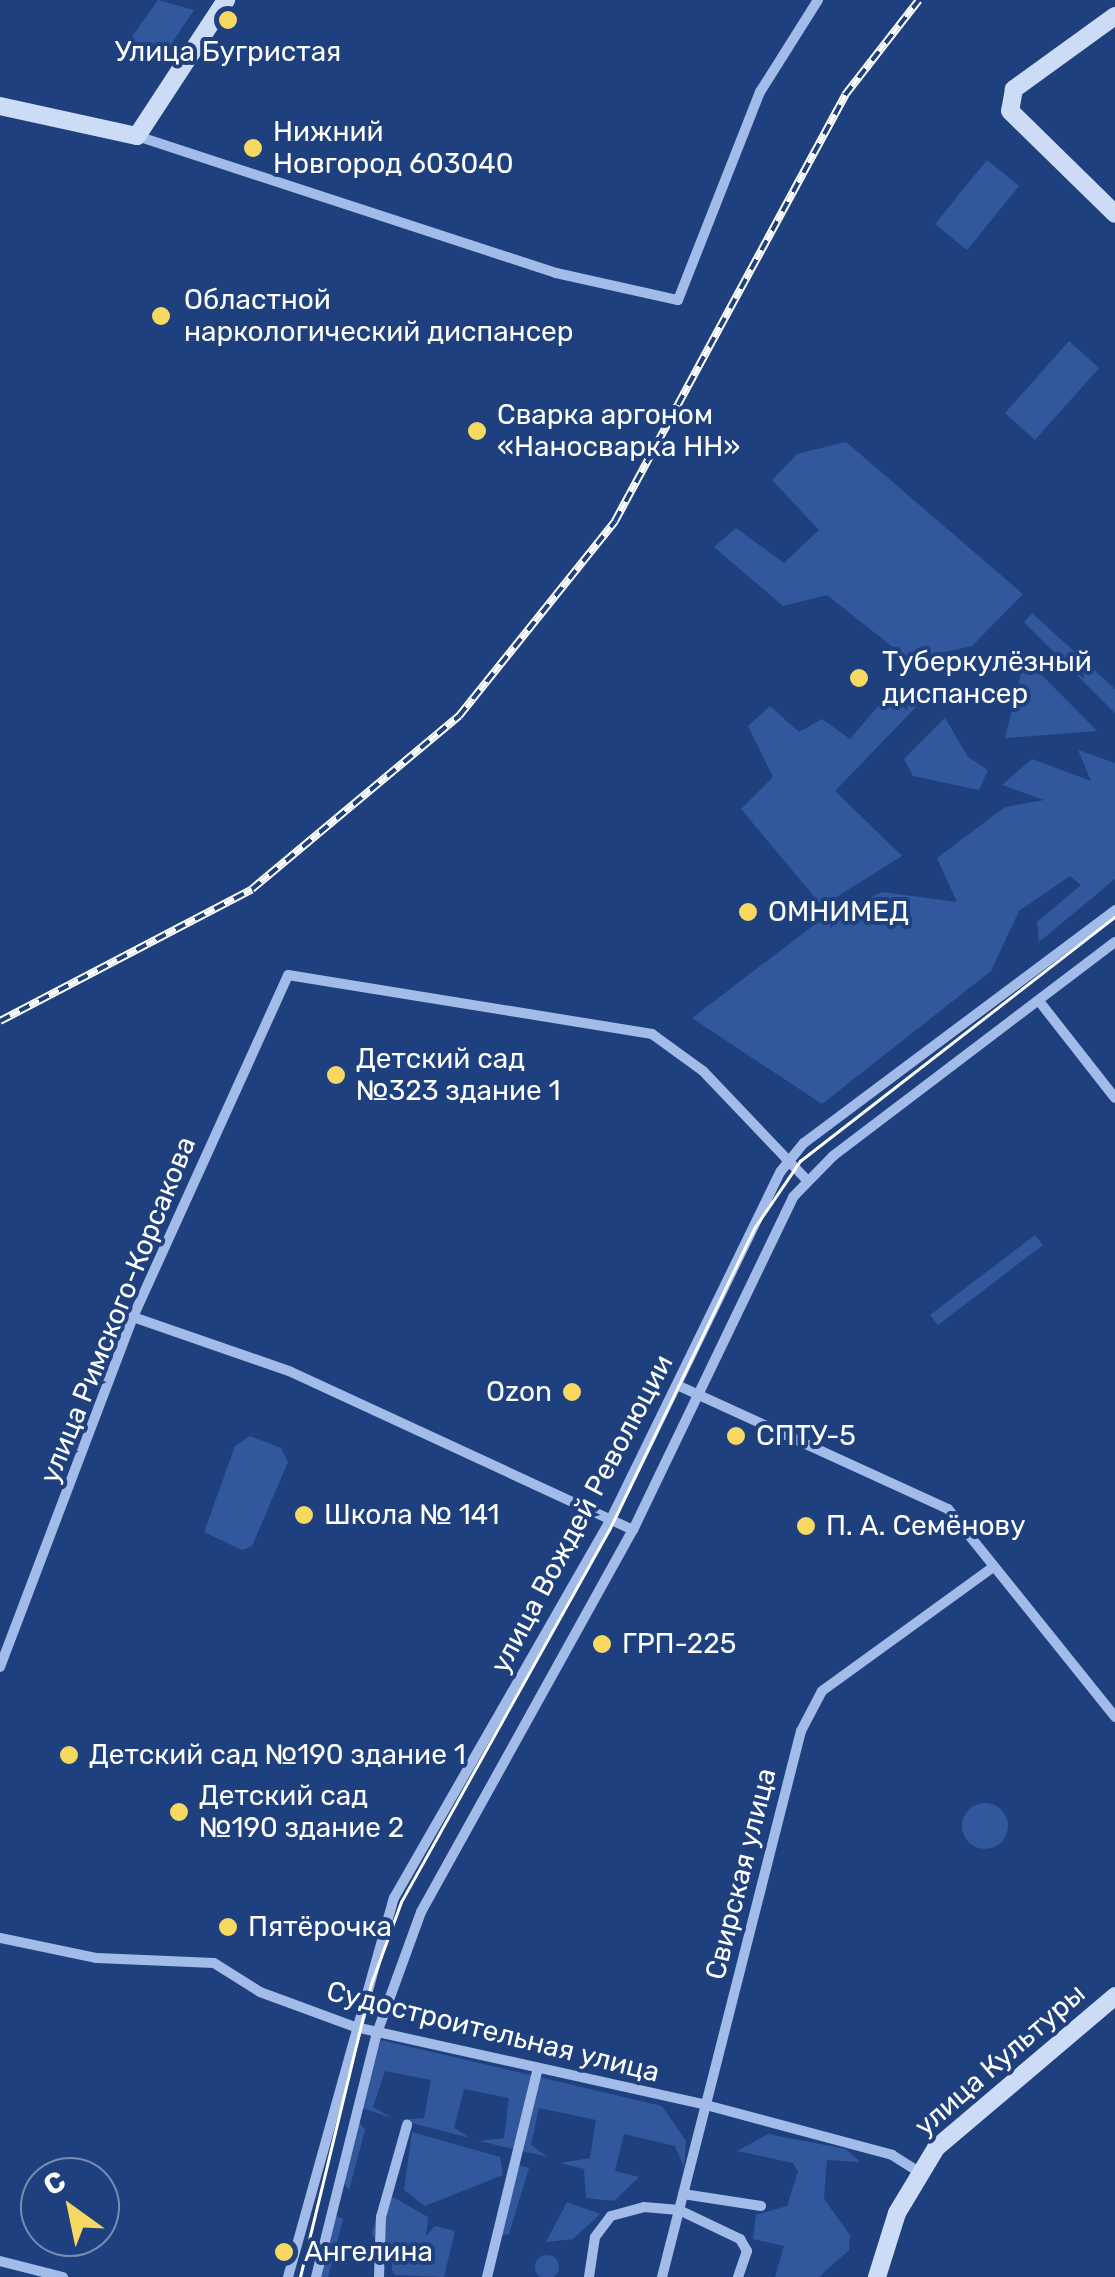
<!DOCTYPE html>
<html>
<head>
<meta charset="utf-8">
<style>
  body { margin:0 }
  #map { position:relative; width:1115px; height:2277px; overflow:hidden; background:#1e407e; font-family:Rubik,sans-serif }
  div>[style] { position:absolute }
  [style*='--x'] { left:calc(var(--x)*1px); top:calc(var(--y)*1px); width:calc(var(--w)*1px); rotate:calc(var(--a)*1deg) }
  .green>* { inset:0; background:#31589d }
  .round { border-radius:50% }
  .street>* { height:10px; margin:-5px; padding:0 5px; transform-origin:5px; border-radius:5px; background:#a2bbe8 }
  .secondary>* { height:18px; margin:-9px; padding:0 9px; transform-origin:9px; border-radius:9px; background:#ccdbf6 }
  .tram>* { height:2.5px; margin:-1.25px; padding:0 1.25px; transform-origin:1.25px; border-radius:1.25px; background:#fff }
  .rail>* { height:8px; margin-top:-4px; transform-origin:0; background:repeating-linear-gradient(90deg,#1e407e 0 11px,#fff 0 22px); box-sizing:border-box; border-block:2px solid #fff }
  .dots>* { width:28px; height:28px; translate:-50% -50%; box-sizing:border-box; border:5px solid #1e407e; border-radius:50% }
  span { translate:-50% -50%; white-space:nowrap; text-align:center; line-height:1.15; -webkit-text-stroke:8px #1e407e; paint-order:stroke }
  .poi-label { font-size:28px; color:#fff }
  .left { translate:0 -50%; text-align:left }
  .right { translate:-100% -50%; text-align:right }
  .street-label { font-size:28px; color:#fff }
  .north { position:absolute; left:20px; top:2157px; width:100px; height:100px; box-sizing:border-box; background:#1e407e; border:2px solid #788cb2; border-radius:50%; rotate:327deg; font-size:28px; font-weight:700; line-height:40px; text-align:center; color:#fff }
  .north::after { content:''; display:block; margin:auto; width:35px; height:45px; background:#f7d961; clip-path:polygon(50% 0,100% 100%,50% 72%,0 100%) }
</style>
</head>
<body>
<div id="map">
  <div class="green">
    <i style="clip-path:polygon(158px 0,194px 10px,160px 61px,129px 41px)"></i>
    <i style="clip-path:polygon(987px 160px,1019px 186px,967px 250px,935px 224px)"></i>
    <i style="clip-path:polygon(1069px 341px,1099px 368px,1035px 440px,1005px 413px)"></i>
    <i style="clip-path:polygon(846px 442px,1023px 594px,972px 646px,909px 660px,827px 595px,783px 606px,714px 547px,736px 528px,784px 563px,819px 530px,772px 480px,797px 454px)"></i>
    <i style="clip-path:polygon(1032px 613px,1115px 689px,1115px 713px,1024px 622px)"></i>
    <i style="clip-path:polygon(1025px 658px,1097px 731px,1005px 738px)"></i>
    <i style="clip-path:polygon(893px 689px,916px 707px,835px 791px,902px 856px,822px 906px,741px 809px,773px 777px,748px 726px,770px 706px,799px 732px,822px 719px,850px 739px)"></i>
    <i style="clip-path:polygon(945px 718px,968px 757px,988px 770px,979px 790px,913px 776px,904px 759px)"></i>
    <i style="clip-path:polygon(1078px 750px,1115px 763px,1115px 879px,1039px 942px,1037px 922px,1081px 885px,1070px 876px,1019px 911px,991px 971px,822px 1104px,692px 1018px,814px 925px,882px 892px,957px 902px,937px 858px,1005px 807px,1044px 800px,1002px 785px,1032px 759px,1091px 781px)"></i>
    <i style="clip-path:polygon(1035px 1235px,1043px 1245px,938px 1325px,930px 1315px)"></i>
    <i style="clip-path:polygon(250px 1436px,281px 1448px,288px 1462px,252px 1546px,242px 1550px,204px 1532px,235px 1446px)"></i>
    <i class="round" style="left:962px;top:1803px;width:46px;height:46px"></i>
    <i style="clip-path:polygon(381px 2040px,662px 2106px,686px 2141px,684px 2167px,675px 2146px,624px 2134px,615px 2171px,639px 2177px,614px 2201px,586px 2198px,584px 2169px,560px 2163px,590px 2158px,596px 2120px,539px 2108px,531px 2145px,548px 2157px,479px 2141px,504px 2138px,509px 2098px,464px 2089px,454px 2128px,470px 2138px,400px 2120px,424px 2118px,431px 2080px,385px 2071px,373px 2107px,392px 2118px,362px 2108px)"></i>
    <i style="clip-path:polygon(357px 2119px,365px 2130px,349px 2190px,341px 2179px)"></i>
    <i style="clip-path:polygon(412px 2132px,500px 2157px,503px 2175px,425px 2206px,404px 2190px)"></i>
    <i style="clip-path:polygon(768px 2134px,846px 2149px,860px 2162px,827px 2160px,824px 2199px,850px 2235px,849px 2250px,819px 2277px,775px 2277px,784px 2246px,753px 2239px,756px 2215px,787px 2206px,798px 2172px,793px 2163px,737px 2151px)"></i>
    <i style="clip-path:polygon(509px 2163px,529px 2168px,509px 2234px,492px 2237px)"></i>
    <i style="clip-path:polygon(393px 2197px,428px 2217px,426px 2236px,435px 2226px,455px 2231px,444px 2277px,395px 2275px,372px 2234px,378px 2209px)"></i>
    <i style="clip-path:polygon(567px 2202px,600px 2214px,573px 2239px,546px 2242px)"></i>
    <i style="clip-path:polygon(331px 2213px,343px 2219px,328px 2277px,312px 2277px)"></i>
    <i class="round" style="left:535px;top:2255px;width:24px;height:24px"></i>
  </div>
  <div class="street">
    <i style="--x:137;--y:136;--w:441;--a:18.1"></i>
    <i style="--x:556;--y:273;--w:125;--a:12.5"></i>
    <i style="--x:678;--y:300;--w:224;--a:-68.5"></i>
    <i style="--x:760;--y:92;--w:109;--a:-57.8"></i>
    <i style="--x:1039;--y:1001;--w:123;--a:51.9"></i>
    <i style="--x:133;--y:1317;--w:165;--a:19.1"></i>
    <i style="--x:289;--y:1371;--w:379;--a:24.8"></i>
    <i style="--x:677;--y:1385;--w:298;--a:24.6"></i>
    <i style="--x:948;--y:1509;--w:267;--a:51.2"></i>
    <i style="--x:0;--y:1667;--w:374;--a:-69.2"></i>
    <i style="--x:133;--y:1317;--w:375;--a:-65.6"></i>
    <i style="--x:288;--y:975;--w:369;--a:9.2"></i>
    <i style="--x:652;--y:1034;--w:63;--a:36"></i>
    <i style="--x:703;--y:1071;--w:149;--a:46.4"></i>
    <i style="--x:0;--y:1938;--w:99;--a:11.7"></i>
    <i style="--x:97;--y:1958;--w:117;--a:2.4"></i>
    <i style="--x:214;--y:1963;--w:54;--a:32.2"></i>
    <i style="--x:260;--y:1992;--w:101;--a:20.2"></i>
    <i style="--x:355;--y:2027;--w:360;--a:12.5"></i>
    <i style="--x:706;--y:2105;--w:193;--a:15"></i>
    <i style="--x:892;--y:2155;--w:31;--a:32"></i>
    <i style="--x:683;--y:2194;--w:79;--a:8.7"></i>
    <i style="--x:0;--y:2261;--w:65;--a:14.3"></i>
    <i style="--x:288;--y:2277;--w:394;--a:-74.4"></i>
    <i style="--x:394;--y:1898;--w:437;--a:-60.2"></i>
    <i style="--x:611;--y:1519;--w:387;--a:-64"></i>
    <i style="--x:781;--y:1171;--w:36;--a:-51"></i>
    <i style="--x:804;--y:1143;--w:389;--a:-36.8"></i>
    <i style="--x:316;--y:2277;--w:252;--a:-76"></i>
    <i style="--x:377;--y:2033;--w:129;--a:-70"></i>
    <i style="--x:421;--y:1912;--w:437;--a:-61"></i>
    <i style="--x:633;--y:1530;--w:369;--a:-64.3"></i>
    <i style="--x:793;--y:1197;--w:57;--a:-45.7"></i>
    <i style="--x:833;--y:1156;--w:354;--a:-37.2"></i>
    <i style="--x:379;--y:2277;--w:60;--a:-88.1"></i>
    <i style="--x:381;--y:2217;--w:96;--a:-74.2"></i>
    <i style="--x:487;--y:2277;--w:215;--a:-76.3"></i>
    <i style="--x:589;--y:2277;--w:40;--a:-81.5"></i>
    <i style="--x:595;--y:2237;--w:26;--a:-53"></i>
    <i style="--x:611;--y:2216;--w:34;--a:-15"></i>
    <i style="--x:644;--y:2207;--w:35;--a:5"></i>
    <i style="--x:679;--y:2210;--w:68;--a:25.4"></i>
    <i style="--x:740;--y:2239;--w:14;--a:60"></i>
    <i style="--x:747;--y:2251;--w:28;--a:109"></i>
    <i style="--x:662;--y:2277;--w:563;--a:-75.72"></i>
    <i style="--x:801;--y:1731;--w:45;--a:-62.3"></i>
    <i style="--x:822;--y:1691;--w:211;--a:-35.9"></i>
  </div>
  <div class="secondary">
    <i style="--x:1115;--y:16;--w:125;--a:144.1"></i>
    <i style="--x:1014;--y:89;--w:22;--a:100"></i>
    <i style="--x:1010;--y:111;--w:147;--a:44.4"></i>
    <i style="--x:0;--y:106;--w:140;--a:12.4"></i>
    <i style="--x:137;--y:136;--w:163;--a:-56.8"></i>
    <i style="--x:877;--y:2277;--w:67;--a:-72.6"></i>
    <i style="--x:897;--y:2213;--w:76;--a:-59"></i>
    <i style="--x:936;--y:2148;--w:235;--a:-40.3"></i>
  </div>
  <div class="tram">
    <i style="--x:300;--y:2277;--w:301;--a:-76.4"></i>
    <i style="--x:371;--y:1984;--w:87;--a:-69.9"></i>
    <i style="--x:401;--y:1902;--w:426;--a:-60.8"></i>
    <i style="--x:609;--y:1530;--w:336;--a:-64.3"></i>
    <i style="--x:755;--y:1227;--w:80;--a:-55.7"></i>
    <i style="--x:800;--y:1161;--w:398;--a:-37.8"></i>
  </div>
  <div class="rail">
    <i style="--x:0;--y:1021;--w:284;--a:-27.6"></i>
    <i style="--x:252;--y:889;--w:270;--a:-39.9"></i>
    <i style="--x:459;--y:716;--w:250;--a:-51.3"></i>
    <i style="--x:615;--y:521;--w:484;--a:-61.6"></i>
    <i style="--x:845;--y:95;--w:120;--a:-52.1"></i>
  </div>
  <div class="dots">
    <i style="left:228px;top:20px;background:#f7d961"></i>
    <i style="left:253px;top:148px;background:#f7d961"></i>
    <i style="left:161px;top:316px;background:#f7d961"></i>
    <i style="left:477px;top:431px;background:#f7d961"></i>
    <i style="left:859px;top:678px;background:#f7d961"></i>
    <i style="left:748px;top:912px;background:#f7d961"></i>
    <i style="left:336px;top:1075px;background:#f7d961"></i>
    <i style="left:572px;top:1392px;background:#f7d961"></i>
    <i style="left:736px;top:1436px;background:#f7d961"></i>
    <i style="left:304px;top:1515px;background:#f7d961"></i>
    <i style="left:806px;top:1526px;background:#f7d961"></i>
    <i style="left:602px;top:1644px;background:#f7d961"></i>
    <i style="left:69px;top:1755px;background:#f7d961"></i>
    <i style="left:179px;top:1812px;background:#f7d961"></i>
    <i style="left:228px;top:1927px;background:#f7d961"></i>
    <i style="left:284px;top:2252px;background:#f7d961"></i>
  </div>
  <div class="poi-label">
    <span style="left:228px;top:52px">Улица Бугристая</span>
    <span class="left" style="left:273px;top:148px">Нижний<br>Новгород 603040</span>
    <span class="left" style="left:184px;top:316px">Областной<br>наркологический диспансер</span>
    <span class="left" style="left:497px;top:431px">Сварка аргоном<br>«Наносварка НН»</span>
    <span class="left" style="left:882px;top:678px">Туберкулёзный<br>диспансер</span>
    <span class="left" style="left:768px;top:912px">ОМНИМЕД</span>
    <span class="left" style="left:356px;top:1075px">Детский сад<br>№323 здание 1</span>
    <span class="right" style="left:552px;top:1392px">Ozon</span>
    <span class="left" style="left:756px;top:1436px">СПТУ-5</span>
    <span class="left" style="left:324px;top:1515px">Школа № 141</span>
    <span class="left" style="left:826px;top:1526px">П. А. Семёнову</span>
    <span class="left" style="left:622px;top:1644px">ГРП-225</span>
    <span class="left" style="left:89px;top:1755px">Детский сад №190 здание 1</span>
    <span class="left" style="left:199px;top:1812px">Детский сад<br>№190 здание 2</span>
    <span class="left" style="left:248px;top:1927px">Пятёрочка</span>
    <span class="left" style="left:304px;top:2252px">Ангелина</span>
  </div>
  <div class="street-label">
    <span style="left:118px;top:1310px;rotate:-68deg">улица Римского-Корсакова</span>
    <span style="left:582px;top:1514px;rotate:-62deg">улица Вождей Революции</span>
    <span style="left:741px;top:1874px;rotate:-76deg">Свирская улица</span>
    <span style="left:493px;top:2032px;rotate:14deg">Судостроительная улица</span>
    <span style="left:1000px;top:2060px;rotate:-41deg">улица Культуры</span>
  </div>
  <div class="north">С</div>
</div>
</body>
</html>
